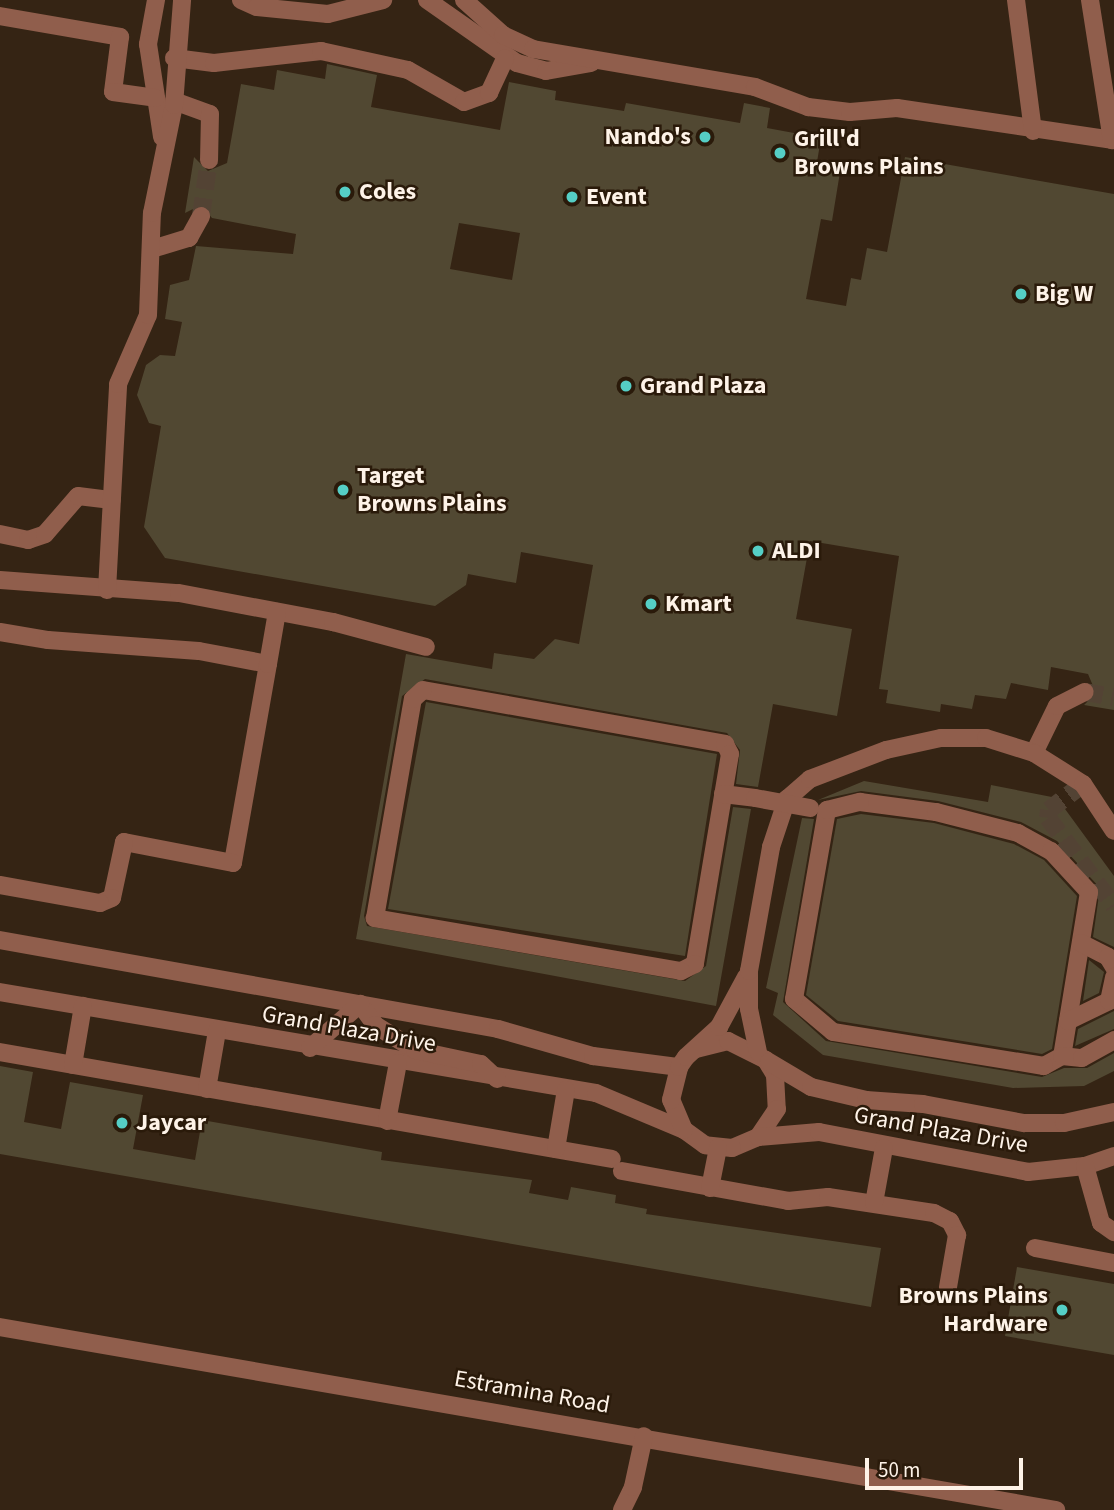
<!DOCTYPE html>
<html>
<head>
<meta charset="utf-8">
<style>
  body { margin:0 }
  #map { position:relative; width:1114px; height:1510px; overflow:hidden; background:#352414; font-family:"Source Sans 3",sans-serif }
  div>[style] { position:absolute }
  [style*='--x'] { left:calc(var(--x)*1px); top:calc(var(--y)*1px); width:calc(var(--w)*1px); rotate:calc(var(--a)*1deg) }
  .building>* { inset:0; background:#514832 }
  .minor-tunnel>* { height:18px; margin-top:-9px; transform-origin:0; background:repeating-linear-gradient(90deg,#534334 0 18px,transparent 0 27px) }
  .minor>* { height:18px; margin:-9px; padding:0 9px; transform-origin:9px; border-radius:9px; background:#905e4c }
  .minor-bridge>* { height:18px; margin:-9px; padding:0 9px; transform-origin:9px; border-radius:9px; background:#905e4c }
  .dots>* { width:19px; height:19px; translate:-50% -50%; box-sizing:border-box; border:4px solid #2a1a0a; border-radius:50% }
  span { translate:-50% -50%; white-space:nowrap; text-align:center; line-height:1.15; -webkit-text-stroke:5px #2a1a0a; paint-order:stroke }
  .poi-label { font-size:24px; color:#fef3e8; font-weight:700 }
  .right { translate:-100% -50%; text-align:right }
  .left { translate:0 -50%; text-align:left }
  .street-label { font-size:24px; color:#fef3e8 }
  .scale { position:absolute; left:865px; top:1458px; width:158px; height:32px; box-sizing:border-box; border:4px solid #fef3e8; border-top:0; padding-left:9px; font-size:21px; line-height:24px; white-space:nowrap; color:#fef3e8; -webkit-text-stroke:5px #2a1a0a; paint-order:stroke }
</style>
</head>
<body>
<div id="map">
  <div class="building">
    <i style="clip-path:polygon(evenodd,327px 64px,377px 75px,371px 107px,500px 130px,509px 82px,556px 91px,555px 100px,624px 111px,626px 103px,740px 123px,744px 103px,770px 108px,767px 128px,821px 138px,817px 162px,841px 166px,832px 221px,821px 219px,806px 299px,846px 306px,851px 278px,861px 280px,867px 248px,887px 252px,905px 157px,1114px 194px,1114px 710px,1084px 705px,1096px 693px,1088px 674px,1051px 667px,1048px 690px,1011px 683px,1006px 699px,975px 695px,972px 709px,941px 704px,940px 712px,886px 703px,888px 690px,879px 689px,899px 556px,810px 541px,796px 619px,852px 629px,837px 716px,773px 704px,758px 787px,736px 784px,740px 750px,727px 733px,425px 679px,402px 696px,364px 916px,367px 926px,685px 981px,706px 966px,733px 807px,751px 809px,716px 1006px,356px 939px,406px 654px,492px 669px,494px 653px,534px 659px,555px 639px,579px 644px,593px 565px,521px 552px,516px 583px,468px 574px,466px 585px,435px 606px,165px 558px,144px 527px,161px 426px,149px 423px,137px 395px,146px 365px,160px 355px,175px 356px,182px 322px,165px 319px,170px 285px,189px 280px,196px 246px,293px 254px,296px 234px,212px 218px,201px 205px,185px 213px,194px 157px,208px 171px,227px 163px,241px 84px,274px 90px,277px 70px,325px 79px,327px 64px,459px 223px,520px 233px,512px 280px,450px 269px,459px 223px)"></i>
    <i style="clip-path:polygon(426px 702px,717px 754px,685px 956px,388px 909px)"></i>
    <i style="clip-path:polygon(864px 781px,988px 802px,991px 785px,1057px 798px,1114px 876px,1114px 947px,1093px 937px,1100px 888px,1057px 841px,1021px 822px,938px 801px,861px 791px,818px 800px)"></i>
    <i style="clip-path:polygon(861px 814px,934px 823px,1014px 844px,1044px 860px,1077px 896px,1052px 1049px,1042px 1054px,838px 1021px,806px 995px,837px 819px)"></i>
    <i style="clip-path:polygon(802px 818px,814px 819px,783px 1002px,826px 1041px,1042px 1077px,1064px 1068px,1087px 1068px,1114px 1053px,1114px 1071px,1084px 1086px,1013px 1088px,823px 1055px,773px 1015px,778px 993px,766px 988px)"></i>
    <i style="clip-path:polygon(1089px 960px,1104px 972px,1099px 993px,1083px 1001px)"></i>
    <i style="clip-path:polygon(1114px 1011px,1114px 1029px,1075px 1046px,1078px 1029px)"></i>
    <i style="clip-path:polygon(0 1066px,33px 1072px,24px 1122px,61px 1129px,70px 1082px,143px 1095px,133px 1149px,195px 1160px,202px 1120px,382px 1152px,381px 1160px,532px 1180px,529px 1193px,568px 1200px,571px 1187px,616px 1195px,615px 1203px,647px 1209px,646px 1214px,881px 1248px,871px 1307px,0 1154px)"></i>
    <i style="clip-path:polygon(1017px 1267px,1114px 1284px,1114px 1355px,1005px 1336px)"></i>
  </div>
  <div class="minor-tunnel">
    <i style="--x:201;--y:216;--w:57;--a:-81.9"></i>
    <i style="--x:1085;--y:692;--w:29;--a:10"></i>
    <i style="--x:1083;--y:784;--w:43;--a:142.6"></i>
    <i style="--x:1049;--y:810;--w:8;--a:97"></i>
    <i style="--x:1048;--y:818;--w:110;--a:53.1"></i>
  </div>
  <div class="minor">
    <i style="--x:156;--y:0;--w:45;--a:100.3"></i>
    <i style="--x:148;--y:44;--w:94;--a:81.4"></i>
    <i style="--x:241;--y:0;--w:17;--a:24"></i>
    <i style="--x:257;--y:7;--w:71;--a:5.6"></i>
    <i style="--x:328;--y:14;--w:57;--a:-14.3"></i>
    <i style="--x:427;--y:0;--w:110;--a:35"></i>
    <i style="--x:517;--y:63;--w:30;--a:15"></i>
    <i style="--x:546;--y:71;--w:46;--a:-10.1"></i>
    <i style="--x:464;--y:0;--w:52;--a:41.9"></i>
    <i style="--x:503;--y:35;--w:33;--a:25"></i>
    <i style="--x:533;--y:49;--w:225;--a:9.7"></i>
    <i style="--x:755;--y:87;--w:57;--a:20.7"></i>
    <i style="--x:808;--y:107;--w:42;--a:6.8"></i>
    <i style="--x:850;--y:112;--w:47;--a:-4.9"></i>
    <i style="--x:897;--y:108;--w:219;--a:8.4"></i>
    <i style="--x:1016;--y:0;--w:132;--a:82.6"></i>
    <i style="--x:1090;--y:0;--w:142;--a:81.1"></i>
    <i style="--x:0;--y:16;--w:122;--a:9.9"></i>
    <i style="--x:120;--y:37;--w:55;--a:97.3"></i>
    <i style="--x:113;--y:92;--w:43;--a:7.9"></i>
    <i style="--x:174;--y:58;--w:40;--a:7.1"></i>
    <i style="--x:214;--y:63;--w:108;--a:-6.4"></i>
    <i style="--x:321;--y:51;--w:89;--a:12.3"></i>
    <i style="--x:408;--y:70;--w:64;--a:29.7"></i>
    <i style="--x:464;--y:102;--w:27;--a:-20"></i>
    <i style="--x:489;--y:93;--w:38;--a:-65"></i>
    <i style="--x:174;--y:101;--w:38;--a:20"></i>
    <i style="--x:210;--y:114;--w:46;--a:91.2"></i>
    <i style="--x:152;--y:249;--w:39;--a:-17"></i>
    <i style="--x:189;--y:238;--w:25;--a:-61"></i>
    <i style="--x:0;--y:534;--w:29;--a:12"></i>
    <i style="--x:28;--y:540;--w:18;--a:-19"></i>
    <i style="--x:45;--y:534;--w:50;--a:-49"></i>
    <i style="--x:78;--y:496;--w:34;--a:7"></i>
    <i style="--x:0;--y:580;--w:179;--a:4.2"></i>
    <i style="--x:179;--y:593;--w:157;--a:10.7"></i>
    <i style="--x:333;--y:622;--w:96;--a:15"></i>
    <i style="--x:107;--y:590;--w:206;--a:-86.9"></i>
    <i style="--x:118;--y:384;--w:75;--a:-66.5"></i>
    <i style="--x:148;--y:315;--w:102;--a:-87.8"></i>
    <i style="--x:152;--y:213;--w:110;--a:-78.5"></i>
    <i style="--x:174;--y:105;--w:105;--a:-85.6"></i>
    <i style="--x:0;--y:632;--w:49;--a:9.5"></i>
    <i style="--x:48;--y:640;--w:151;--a:4.2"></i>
    <i style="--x:199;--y:651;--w:70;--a:10.7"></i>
    <i style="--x:268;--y:664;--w:202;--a:100"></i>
    <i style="--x:233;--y:863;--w:111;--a:-169.1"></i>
    <i style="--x:124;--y:842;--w:57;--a:102.1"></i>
    <i style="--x:112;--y:898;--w:13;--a:157"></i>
    <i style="--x:100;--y:903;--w:102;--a:-169.8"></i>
    <i style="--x:268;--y:664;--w:53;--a:-80.2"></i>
    <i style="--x:423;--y:690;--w:307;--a:10.1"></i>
    <i style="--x:725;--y:744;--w:11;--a:63"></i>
    <i style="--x:730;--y:754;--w:213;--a:99.5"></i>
    <i style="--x:695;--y:964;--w:16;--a:153"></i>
    <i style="--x:681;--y:971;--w:311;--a:-170.2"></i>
    <i style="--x:375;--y:918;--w:222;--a:-80.2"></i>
    <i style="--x:413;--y:699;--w:13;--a:-42"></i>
    <i style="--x:1034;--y:753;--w:52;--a:-63.9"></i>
    <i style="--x:1057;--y:706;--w:31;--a:-27"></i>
    <i style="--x:723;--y:794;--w:32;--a:7"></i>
    <i style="--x:860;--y:802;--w:77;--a:7.5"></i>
    <i style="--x:936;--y:812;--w:85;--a:14.4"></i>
    <i style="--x:1018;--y:833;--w:38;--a:29"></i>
    <i style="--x:1051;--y:851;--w:56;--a:47.2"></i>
    <i style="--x:1089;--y:892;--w:166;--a:99.3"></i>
    <i style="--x:1062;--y:1056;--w:21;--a:151"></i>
    <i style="--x:1044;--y:1066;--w:214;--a:-170.8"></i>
    <i style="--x:833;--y:1032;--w:51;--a:-139.8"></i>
    <i style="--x:794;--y:999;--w:192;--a:-80.1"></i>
    <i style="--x:827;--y:810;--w:34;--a:-14"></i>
    <i style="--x:0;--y:940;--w:506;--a:10.13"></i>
    <i style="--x:498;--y:1029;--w:99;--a:15.9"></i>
    <i style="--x:593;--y:1056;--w:87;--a:7.3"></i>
    <i style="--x:1081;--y:943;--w:30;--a:27"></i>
    <i style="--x:1108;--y:957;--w:12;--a:59"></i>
    <i style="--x:0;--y:992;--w:604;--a:9.62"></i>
    <i style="--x:596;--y:1093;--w:95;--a:22.8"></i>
    <i style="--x:360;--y:1004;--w:26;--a:54"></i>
    <i style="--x:375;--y:1025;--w:47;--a:32"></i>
    <i style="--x:415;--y:1050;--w:67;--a:12"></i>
    <i style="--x:481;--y:1064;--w:22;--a:43"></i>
    <i style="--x:1068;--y:1021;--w:46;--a:-26"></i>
    <i style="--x:1109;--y:1001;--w:25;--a:-78"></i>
    <i style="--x:310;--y:1048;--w:67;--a:-41.3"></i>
    <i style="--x:696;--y:1049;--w:33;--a:-14"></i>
    <i style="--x:728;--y:1041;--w:42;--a:26.6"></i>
    <i style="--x:766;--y:1060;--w:17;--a:59"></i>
    <i style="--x:775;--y:1075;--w:34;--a:87"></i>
    <i style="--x:777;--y:1109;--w:34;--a:124"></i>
    <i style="--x:758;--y:1137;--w:28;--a:157"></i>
    <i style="--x:732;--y:1148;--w:27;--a:-174"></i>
    <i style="--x:705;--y:1145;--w:26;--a:-144"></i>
    <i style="--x:684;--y:1130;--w:33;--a:-113"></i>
    <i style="--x:671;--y:1100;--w:34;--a:-76"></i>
    <i style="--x:679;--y:1067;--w:12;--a:-55"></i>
    <i style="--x:686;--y:1057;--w:45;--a:-42.3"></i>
    <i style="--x:719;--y:1027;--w:57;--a:-61.6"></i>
    <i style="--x:0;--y:1052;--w:621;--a:9.92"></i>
    <i style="--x:758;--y:1052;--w:44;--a:-101.8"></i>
    <i style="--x:749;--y:1009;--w:38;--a:-90"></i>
    <i style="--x:749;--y:971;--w:126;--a:-79.9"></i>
    <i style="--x:771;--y:847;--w:51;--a:-71.6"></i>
    <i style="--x:787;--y:799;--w:30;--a:-41"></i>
    <i style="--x:810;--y:779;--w:81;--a:-20.9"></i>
    <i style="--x:886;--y:750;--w:56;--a:-12.3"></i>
    <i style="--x:941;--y:738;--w:45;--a:0"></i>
    <i style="--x:986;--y:738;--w:50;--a:17.4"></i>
    <i style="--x:1034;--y:753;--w:58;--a:32.3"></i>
    <i style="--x:1083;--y:784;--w:56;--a:56.6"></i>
    <i style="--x:1062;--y:1056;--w:20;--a:6"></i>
    <i style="--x:1082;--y:1058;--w:37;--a:-29"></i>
    <i style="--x:769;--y:1062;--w:49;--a:30.8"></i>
    <i style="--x:811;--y:1087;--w:57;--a:13.3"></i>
    <i style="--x:866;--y:1100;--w:57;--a:4"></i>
    <i style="--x:923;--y:1104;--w:103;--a:10.7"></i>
    <i style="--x:1024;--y:1123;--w:40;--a:0"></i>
    <i style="--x:1064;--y:1123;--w:51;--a:-12.4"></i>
    <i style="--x:73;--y:1065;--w:60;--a:-80.4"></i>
    <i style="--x:207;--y:1089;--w:59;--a:-80.2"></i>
    <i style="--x:387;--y:1121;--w:59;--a:-79.3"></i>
    <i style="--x:758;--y:1137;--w:61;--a:-4.7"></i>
    <i style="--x:819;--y:1132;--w:213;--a:10.8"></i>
    <i style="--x:1028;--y:1172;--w:57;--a:-6"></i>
    <i style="--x:1085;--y:1166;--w:31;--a:-19"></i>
    <i style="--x:556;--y:1149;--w:60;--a:-80.4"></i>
    <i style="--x:1085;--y:1166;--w:59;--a:74.3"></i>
    <i style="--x:1101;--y:1223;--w:16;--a:35"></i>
    <i style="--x:622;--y:1171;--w:169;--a:10.2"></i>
    <i style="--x:788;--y:1201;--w:40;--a:-5.7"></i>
    <i style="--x:828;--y:1197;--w:107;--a:8.6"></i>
    <i style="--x:934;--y:1213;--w:18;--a:27"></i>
    <i style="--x:950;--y:1221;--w:16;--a:63"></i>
    <i style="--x:957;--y:1235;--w:53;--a:99.8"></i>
    <i style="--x:710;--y:1188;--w:41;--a:-78.7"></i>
    <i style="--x:874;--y:1203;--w:56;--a:-79.7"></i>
    <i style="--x:1035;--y:1248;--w:80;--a:10.8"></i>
    <i style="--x:0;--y:1327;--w:1072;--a:9.83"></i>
    <i style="--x:622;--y:1510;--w:25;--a:-64"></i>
    <i style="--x:633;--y:1487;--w:52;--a:-77.8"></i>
  </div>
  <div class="minor-bridge">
    <i style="--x:755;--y:798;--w:56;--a:10.3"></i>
  </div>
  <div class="dots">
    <i style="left:705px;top:137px;background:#55cec5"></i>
    <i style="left:780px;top:153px;background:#55cec5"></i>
    <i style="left:345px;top:192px;background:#55cec5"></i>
    <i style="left:572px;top:197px;background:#55cec5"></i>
    <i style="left:1021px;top:294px;background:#55cec5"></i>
    <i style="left:626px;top:386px;background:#55cec5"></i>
    <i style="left:343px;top:490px;background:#55cec5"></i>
    <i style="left:758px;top:551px;background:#55cec5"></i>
    <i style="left:651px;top:604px;background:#55cec5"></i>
    <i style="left:122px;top:1123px;background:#55cec5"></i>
    <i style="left:1062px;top:1310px;background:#55cec5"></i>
  </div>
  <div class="poi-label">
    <span class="right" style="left:691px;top:137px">Nando's</span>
    <span class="left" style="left:794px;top:153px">Grill'd<br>Browns Plains</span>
    <span class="left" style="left:359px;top:192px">Coles</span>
    <span class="left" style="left:586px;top:197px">Event</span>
    <span class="left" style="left:1035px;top:294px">Big W</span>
    <span class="left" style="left:640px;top:386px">Grand Plaza</span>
    <span class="left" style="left:357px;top:490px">Target<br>Browns Plains</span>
    <span class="left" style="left:772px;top:551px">ALDI</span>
    <span class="left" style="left:665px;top:604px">Kmart</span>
    <span class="left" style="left:136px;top:1123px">Jaycar</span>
    <span class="right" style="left:1048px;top:1310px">Browns Plains<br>Hardware</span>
  </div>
  <div class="street-label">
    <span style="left:349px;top:1029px;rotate:10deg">Grand Plaza Drive</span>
    <span style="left:941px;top:1130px;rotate:10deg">Grand Plaza Drive</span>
    <span style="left:532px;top:1392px;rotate:10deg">Estramina Road</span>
  </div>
  <div class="scale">50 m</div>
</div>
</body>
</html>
